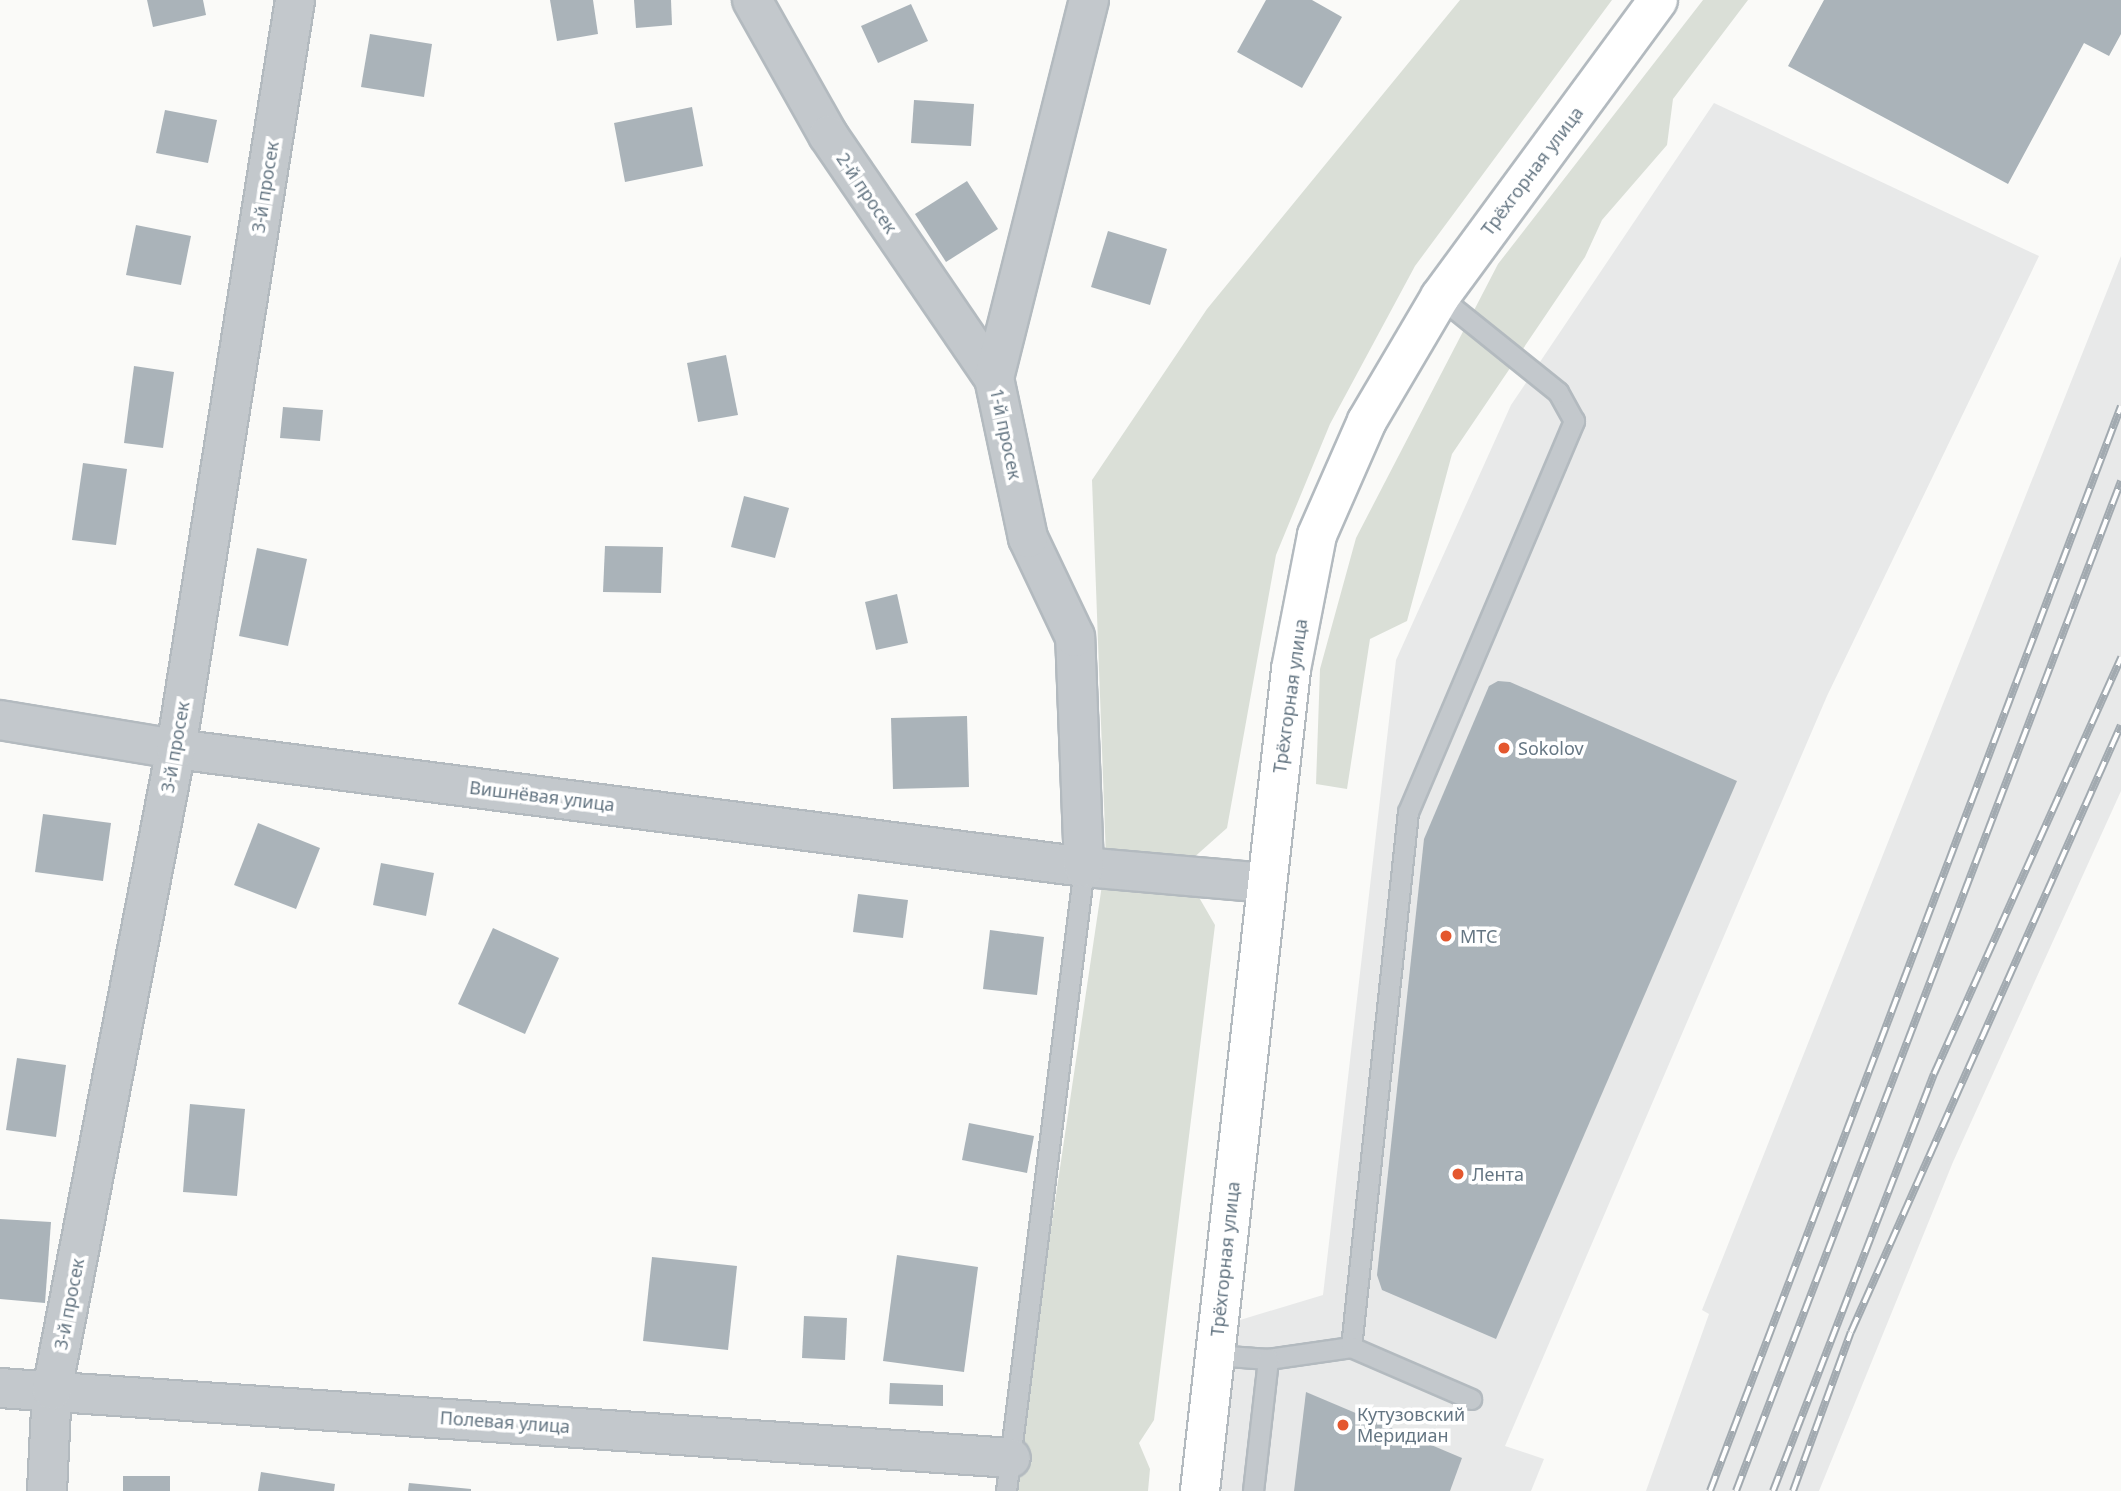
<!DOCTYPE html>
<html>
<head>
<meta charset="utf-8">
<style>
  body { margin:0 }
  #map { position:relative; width:2121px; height:1491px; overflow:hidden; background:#fafaf8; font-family:"Noto Sans",sans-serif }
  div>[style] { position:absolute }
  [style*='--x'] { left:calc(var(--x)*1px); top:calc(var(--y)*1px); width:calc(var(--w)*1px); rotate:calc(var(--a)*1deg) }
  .built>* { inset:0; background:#e8e9e9 }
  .green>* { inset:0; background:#dadfd7 }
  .building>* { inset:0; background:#aab3b9 }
  .roads { filter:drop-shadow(2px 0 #b3babf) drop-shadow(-2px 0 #b3babf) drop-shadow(0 2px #b3babf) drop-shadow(0 -2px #b3babf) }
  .lane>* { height:19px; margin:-9.5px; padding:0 9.5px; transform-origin:9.5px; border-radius:9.5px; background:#c3c8cc }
  .street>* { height:38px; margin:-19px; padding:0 19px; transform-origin:19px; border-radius:19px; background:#c3c8cc }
  .secondary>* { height:38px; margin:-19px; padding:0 19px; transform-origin:19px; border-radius:19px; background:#fff }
  .rail>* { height:8px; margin-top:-4px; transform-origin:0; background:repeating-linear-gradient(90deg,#fff 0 16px,#a2aab0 0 32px); box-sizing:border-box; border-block:2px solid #a2aab0 }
  .dots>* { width:19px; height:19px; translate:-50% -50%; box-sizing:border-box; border:4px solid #fff; border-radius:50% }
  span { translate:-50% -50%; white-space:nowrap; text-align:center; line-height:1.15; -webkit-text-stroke:7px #fff; paint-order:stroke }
  .street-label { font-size:18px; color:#657683 }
  .poi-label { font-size:18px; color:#657683 }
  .left { translate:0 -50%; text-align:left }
</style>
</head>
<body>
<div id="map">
  <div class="built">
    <i style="clip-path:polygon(1714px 103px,2039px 256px,1827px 696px,1505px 1446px,1544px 1459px,1531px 1491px,1221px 1491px,1240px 1320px,1323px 1295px,1396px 660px,1511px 405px)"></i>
    <i style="clip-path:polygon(2121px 256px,2121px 791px,1953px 1162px,1819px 1491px,1646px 1491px,1709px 1314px,1702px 1310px)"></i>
  </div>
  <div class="green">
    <i style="clip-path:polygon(1460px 0,1612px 0,1415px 266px,1330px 424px,1276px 555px,1227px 828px,1182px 868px,1215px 925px,1154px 1420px,1139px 1443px,1150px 1469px,1148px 1491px,1012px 1491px,1106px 858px,1092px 480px,1207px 309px)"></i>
    <i style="clip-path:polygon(1703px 0,1748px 0,1673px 99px,1667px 145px,1602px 220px,1585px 257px,1452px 454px,1407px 621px,1370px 639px,1347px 789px,1316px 784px,1320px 669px,1356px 538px,1498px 264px)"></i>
  </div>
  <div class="building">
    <i style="clip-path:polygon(147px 0,203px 0,206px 15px,153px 27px)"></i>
    <i style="clip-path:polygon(550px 0,593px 0,598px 34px,557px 41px)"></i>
    <i style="clip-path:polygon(634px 0,671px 0,672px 25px,636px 28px)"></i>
    <i style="clip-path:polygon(1266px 0,1312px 0,1342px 17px,1302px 88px,1237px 52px)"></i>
    <i style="clip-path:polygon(1824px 0,2121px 0,2121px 34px,2109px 56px,2084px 43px,2008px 184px,1788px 66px)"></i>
    <i style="clip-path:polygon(911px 4px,928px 41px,878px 63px,861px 26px)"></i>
    <i style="clip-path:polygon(370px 34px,432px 44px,424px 97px,361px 87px)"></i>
    <i style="clip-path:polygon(914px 100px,974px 104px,971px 146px,911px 143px)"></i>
    <i style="clip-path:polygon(692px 107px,703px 166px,625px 182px,614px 123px)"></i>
    <i style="clip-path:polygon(165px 110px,217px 120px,208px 163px,156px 153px)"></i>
    <i style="clip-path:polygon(967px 181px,998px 229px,946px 262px,915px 214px)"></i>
    <i style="clip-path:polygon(136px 225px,191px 236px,181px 285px,126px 275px)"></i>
    <i style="clip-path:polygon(1108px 231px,1167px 249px,1150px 305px,1091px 287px)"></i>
    <i style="clip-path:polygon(726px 355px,738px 415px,698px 422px,687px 363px)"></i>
    <i style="clip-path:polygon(134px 366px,174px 372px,163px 448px,124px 443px)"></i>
    <i style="clip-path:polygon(283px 407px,323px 410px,320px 441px,280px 438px)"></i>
    <i style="clip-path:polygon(83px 463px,127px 469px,116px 545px,72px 540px)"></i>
    <i style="clip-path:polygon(744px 496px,789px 508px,775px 558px,731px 547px)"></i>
    <i style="clip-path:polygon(605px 546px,663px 547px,661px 593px,603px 592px)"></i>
    <i style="clip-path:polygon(257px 548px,307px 559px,288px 646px,239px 636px)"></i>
    <i style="clip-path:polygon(897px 594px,908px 643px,876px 650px,865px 602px)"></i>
    <i style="clip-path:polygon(1498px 681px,1510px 682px,1737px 781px,1496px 1339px,1382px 1290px,1377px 1275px,1424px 839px,1489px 686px)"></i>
    <i style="clip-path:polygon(967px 716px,969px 787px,893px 789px,891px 718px)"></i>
    <i style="clip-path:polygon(43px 814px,111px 823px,103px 881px,35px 872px)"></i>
    <i style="clip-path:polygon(258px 823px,320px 848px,296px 909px,234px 885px)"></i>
    <i style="clip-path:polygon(381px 863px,434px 873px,426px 916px,373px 905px)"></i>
    <i style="clip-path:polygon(858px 894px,908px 900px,903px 938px,853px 932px)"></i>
    <i style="clip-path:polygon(493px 928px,559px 958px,525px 1034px,458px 1004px)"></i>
    <i style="clip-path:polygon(990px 930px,1044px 937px,1037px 995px,983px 989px)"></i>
    <i style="clip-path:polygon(17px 1058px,66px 1065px,56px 1137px,6px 1130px)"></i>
    <i style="clip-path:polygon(190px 1104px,245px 1109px,237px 1196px,183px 1192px)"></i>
    <i style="clip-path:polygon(969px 1123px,1034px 1136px,1027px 1173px,962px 1160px)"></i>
    <i style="clip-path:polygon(0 1219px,51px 1222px,45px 1303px,0 1299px)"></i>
    <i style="clip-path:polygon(897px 1255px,978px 1267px,964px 1372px,883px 1361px)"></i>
    <i style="clip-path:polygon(652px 1257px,737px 1266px,728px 1350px,643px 1341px)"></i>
    <i style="clip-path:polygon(804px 1316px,847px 1318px,845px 1360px,802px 1358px)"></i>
    <i style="clip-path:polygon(890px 1383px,943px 1385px,943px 1406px,889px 1404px)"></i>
    <i style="clip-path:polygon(1306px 1392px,1462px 1458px,1450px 1491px,1294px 1491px)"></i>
    <i style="clip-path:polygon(261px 1472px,335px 1484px,334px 1491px,258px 1491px)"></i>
    <i style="clip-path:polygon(123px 1476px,170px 1476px,170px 1491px,123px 1491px)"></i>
    <i style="clip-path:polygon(409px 1483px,471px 1489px,471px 1491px,408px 1491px)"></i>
  </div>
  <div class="roads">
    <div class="lane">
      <i style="--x:1351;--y:1347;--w:538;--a:-83.92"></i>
      <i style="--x:1408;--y:812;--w:425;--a:-67"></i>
      <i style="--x:1574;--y:421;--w:33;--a:-119"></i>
      <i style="--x:1558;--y:392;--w:151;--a:-141.2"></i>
      <i style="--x:1215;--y:1355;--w:53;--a:4.3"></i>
      <i style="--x:1268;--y:1359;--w:84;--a:-8.2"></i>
      <i style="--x:1351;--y:1347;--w:131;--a:23.4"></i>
      <i style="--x:1006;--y:1491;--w:629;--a:-82.87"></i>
      <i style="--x:1253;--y:1491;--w:133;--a:-83.5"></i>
    </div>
    <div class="street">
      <i style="--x:752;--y:0;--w:155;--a:60.6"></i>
      <i style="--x:828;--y:135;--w:294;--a:55.7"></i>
      <i style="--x:0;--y:720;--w:178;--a:9.4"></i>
      <i style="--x:176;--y:749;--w:916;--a:7.4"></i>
      <i style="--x:1084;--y:867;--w:183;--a:5"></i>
      <i style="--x:1084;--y:867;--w:230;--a:-92.2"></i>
      <i style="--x:1075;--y:637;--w:110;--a:-115.4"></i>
      <i style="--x:1028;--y:538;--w:164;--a:-102"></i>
      <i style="--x:994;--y:378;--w:390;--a:-75.9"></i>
      <i style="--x:0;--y:1388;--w:1013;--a:3.96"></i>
      <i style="--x:47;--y:1491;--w:101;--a:-87.2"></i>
      <i style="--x:52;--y:1390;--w:653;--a:-79.05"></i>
      <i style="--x:176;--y:749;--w:758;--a:-80.97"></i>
    </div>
    <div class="secondary">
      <i style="--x:1200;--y:1491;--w:827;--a:-83.68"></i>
      <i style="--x:1291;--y:669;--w:136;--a:-79"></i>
      <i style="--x:1317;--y:535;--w:124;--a:-66.3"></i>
      <i style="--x:1367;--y:421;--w:144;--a:-59.5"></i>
      <i style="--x:1440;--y:297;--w:368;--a:-53.7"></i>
    </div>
  </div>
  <div class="rail">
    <i style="--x:1710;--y:1491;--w:1160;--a:-69.25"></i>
    <i style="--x:1736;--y:1491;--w:1081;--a:-69.13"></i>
    <i style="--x:1773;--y:1491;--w:447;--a:-68.9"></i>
    <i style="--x:1934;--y:1074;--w:457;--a:-65.8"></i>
    <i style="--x:1793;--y:1491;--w:169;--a:-70"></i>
    <i style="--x:1851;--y:1332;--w:664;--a:-66.02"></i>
  </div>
  <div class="dots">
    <i style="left:1504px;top:748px;background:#e4572e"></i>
    <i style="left:1446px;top:936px;background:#e4572e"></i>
    <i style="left:1458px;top:1174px;background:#e4572e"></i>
    <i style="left:1343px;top:1425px;background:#e4572e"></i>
  </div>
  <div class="street-label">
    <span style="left:1532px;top:171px;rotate:-53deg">Трёхгорная улица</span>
    <span style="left:265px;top:187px;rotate:-81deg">3-й просек</span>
    <span style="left:867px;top:193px;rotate:56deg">2-й просек</span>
    <span style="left:1006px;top:434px;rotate:78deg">1-й просек</span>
    <span style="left:1290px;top:696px;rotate:-82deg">Трёхгорная улица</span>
    <span style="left:175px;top:747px;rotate:-80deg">3-й просек</span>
    <span style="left:542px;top:796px;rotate:7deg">Вишнёвая улица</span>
    <span style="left:1225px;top:1259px;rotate:-84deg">Трёхгорная улица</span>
    <span style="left:69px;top:1304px;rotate:-79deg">3-й просек</span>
    <span style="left:505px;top:1422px;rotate:4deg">Полевая улица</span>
  </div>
  <div class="poi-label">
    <span class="left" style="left:1518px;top:748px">Sokolov</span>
    <span class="left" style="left:1460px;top:936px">МТС</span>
    <span class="left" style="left:1472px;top:1174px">Лента</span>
    <span class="left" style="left:1357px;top:1425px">Кутузовский<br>Меридиан</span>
  </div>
</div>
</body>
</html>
